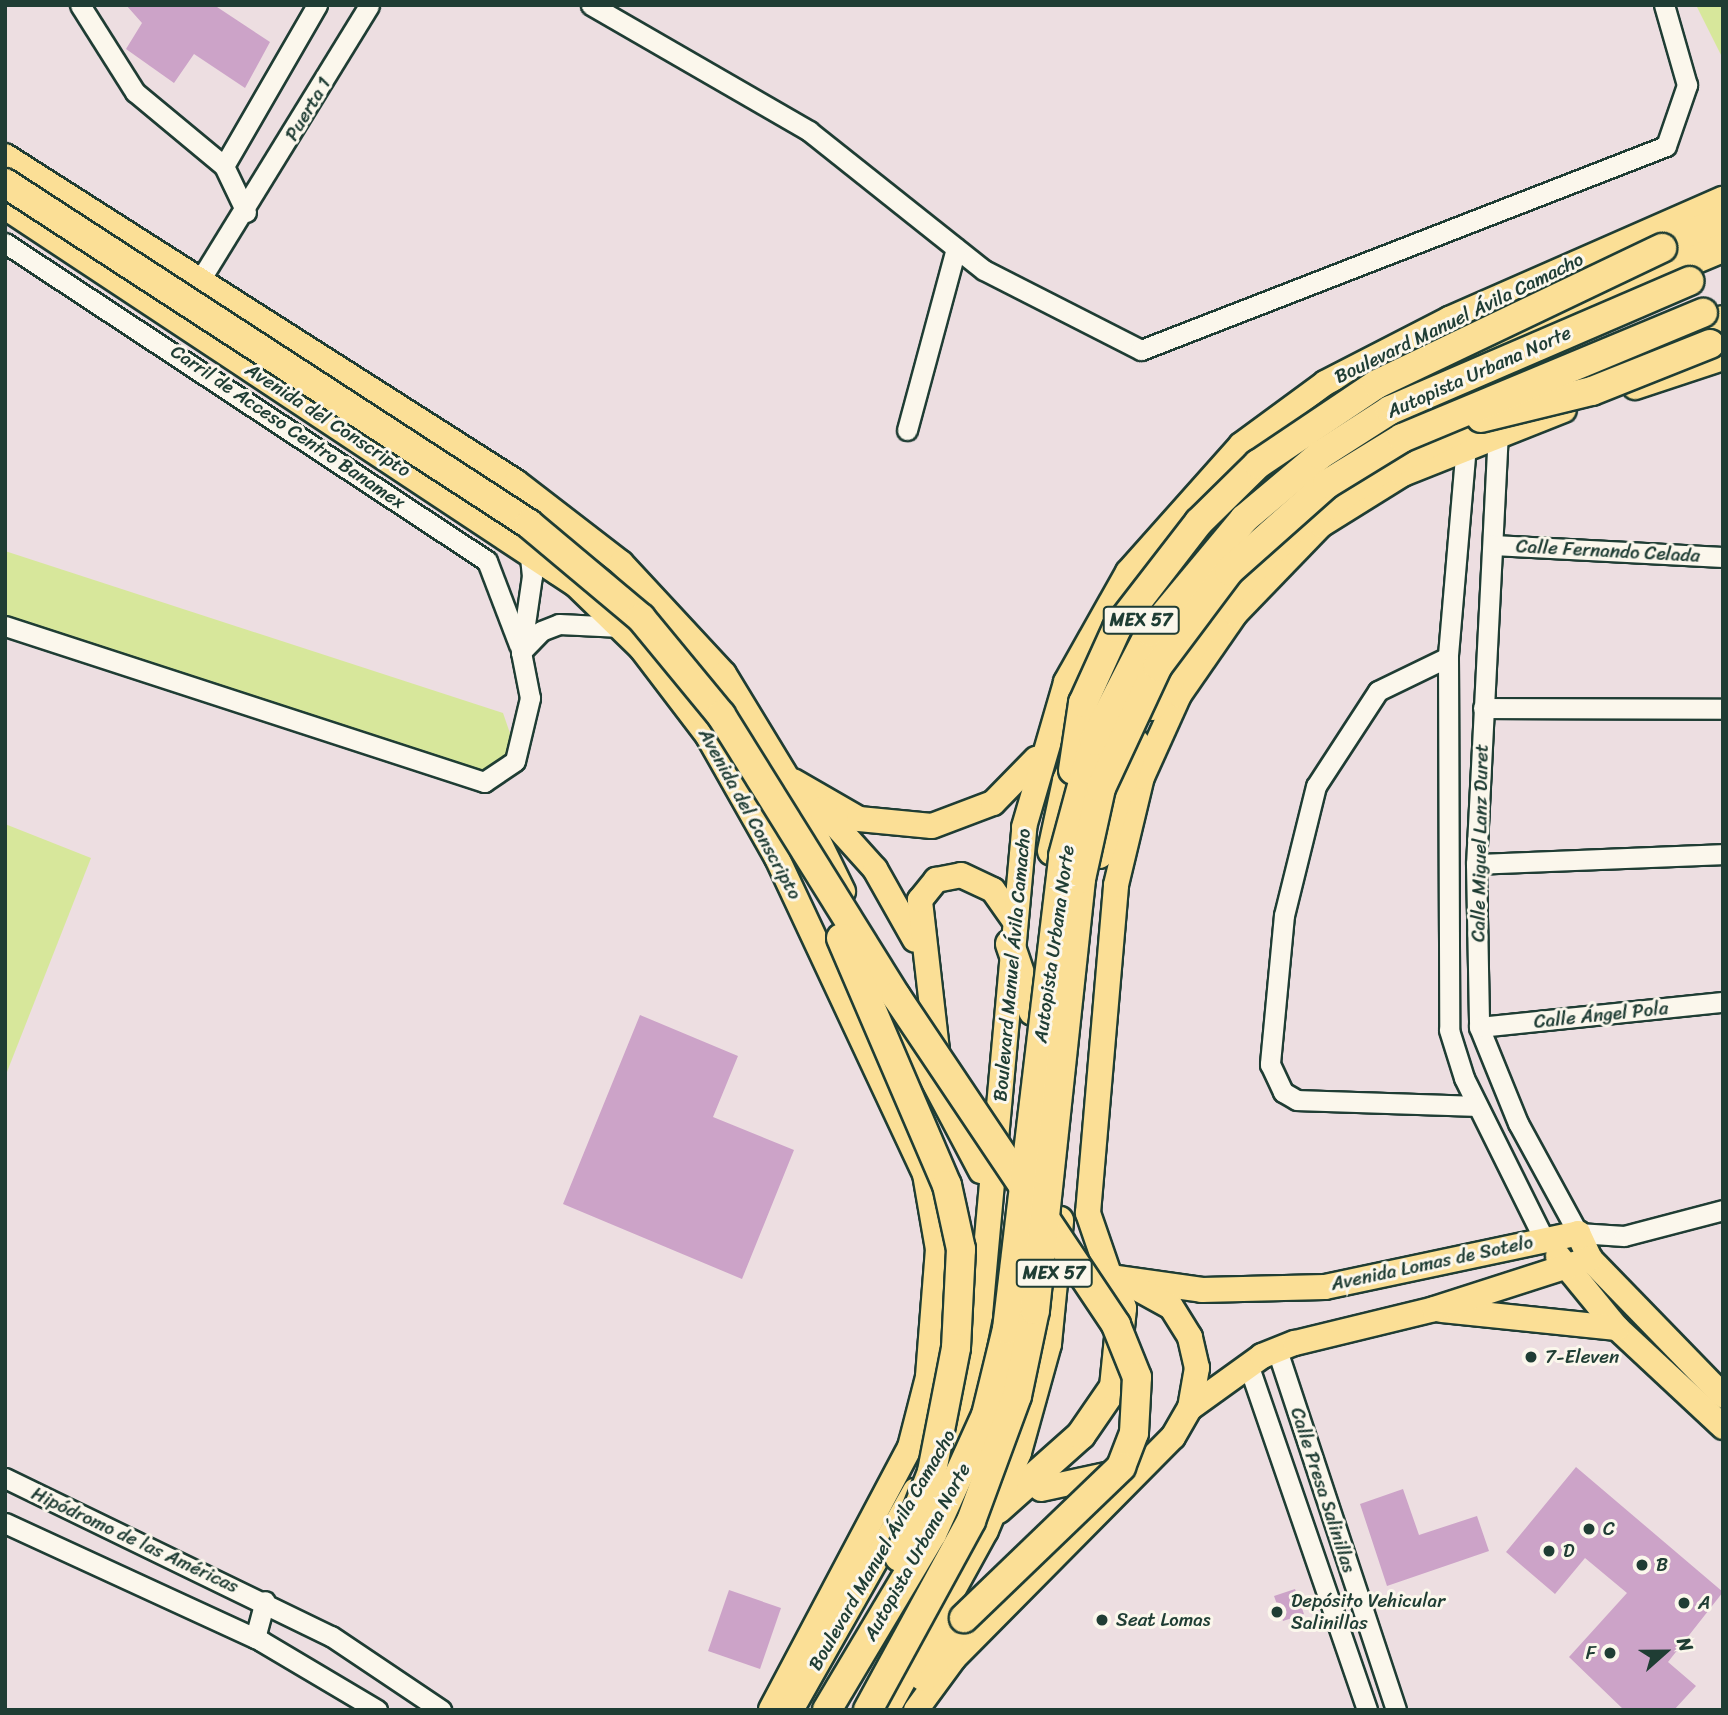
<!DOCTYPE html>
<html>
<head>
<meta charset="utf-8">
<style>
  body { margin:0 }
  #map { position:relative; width:1728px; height:1715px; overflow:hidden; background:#eddee1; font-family:Sriracha,sans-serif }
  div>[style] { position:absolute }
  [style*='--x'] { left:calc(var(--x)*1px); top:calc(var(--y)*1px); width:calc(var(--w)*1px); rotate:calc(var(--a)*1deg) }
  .green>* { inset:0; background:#d7e79b }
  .building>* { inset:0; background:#cca3c8 }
  .roads { filter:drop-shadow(2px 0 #1f3d34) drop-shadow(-2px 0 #1f3d34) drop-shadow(0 2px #1f3d34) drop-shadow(0 -2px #1f3d34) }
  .minor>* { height:19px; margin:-9.5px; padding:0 9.5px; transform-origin:9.5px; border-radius:9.5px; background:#fbf7ec }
  .major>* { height:24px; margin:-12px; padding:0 12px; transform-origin:12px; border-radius:12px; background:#fbdf96 }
  .highway>* { height:28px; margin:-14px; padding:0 14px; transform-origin:14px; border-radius:14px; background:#fbdf96 }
  .bridges { filter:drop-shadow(2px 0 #1f3d34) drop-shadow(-2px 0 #1f3d34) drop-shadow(0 2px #1f3d34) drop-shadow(0 -2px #1f3d34) }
  .highway-bridge>* { height:28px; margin:-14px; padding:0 14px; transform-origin:14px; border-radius:14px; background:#fbdf96 }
  .dots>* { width:19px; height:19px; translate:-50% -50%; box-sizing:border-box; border:4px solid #fbf7ec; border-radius:50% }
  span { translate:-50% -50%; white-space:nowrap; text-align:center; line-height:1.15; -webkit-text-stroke:6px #fbf7ec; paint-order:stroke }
  .shield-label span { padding:2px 5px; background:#fbf7ec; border:2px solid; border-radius:5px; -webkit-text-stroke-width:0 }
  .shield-label { font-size:18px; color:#1f3d34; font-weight:700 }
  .street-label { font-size:19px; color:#1f3d34 }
  .poi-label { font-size:19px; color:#1f3d34 }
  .left { translate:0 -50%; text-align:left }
  .right { translate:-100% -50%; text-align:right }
  .frame { position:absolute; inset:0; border:7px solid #1f3d34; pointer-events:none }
  .north { position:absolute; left:1630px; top:1617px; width:70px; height:70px; -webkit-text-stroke:5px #fbf7ec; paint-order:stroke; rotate:69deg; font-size:19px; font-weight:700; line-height:28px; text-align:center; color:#1f3d34 }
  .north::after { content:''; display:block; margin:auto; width:24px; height:32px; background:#1f3d34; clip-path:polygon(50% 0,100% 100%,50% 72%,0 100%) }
</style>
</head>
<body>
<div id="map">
  <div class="green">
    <i style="clip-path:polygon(1696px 5px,1723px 5px,1723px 59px)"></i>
    <i style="clip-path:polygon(5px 551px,503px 713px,511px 736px,504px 759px,477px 777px,5px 623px)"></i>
    <i style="clip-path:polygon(5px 824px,91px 858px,5px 1077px)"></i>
  </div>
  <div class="building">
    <i style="clip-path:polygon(126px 5px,214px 5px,270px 42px,245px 88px,194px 54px,174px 83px,126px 49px,142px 23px)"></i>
    <i style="clip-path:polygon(640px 1015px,738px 1056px,713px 1117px,794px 1150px,742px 1279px,563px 1204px)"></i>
    <i style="clip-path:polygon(1576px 1467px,1723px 1592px,1668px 1662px,1696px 1686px,1674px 1710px,1624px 1710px,1569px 1657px,1627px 1593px,1585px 1558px,1555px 1594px,1506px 1552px)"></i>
    <i style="clip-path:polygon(1403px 1489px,1419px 1535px,1477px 1516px,1489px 1551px,1387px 1586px,1360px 1504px)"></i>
    <i style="clip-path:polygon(1295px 1589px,1304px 1614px,1283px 1621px,1274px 1596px)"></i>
    <i style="clip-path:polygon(729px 1590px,781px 1608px,760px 1669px,708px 1651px)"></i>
  </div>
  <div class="roads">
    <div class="minor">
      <i style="--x:80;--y:5;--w:103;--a:57.7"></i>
      <i style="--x:135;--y:92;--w:116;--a:39.7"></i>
      <i style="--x:591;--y:5;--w:252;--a:30"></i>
      <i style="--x:809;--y:131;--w:223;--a:38.5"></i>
      <i style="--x:984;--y:270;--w:176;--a:27"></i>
      <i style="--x:1141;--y:350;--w:563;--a:-21.23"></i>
      <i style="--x:1666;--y:146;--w:65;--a:-71"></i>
      <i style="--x:1687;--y:85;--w:83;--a:-106"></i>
      <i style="--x:246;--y:212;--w:51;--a:-115.6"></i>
      <i style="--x:224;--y:166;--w:186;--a:-60"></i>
      <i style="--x:5;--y:243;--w:577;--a:33.41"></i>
      <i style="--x:487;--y:561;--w:90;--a:69.1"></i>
      <i style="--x:194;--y:290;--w:334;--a:-58.4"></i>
      <i style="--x:907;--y:430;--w:188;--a:-74.9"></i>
      <i style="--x:1498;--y:431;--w:434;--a:92.9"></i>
      <i style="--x:1476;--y:864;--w:163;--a:88.9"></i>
      <i style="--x:1479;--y:1027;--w:104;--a:67.9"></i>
      <i style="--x:1518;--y:1123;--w:125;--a:61.4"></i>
      <i style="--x:1578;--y:1233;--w:46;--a:3.7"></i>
      <i style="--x:1624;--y:1236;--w:102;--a:-14.7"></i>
      <i style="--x:1466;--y:445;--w:213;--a:94.9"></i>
      <i style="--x:1448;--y:657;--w:373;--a:89.8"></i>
      <i style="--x:1449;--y:1030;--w:50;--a:72.6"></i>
      <i style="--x:1464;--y:1078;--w:180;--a:63.6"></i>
      <i style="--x:1493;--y:545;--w:230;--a:3"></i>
      <i style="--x:5;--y:626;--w:504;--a:18.04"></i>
      <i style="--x:484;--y:782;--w:37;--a:-34"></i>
      <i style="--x:515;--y:761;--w:65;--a:-76.6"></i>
      <i style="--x:530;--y:698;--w:47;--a:-101.1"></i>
      <i style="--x:521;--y:652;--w:77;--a:-81.8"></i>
      <i style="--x:532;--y:576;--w:27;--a:-96"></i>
      <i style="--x:521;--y:652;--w:29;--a:-46"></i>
      <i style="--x:541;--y:631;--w:19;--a:-21"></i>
      <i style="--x:559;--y:624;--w:62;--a:2.8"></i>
      <i style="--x:1448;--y:657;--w:78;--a:154.1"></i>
      <i style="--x:1378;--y:691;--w:113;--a:123.1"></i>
      <i style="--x:1316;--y:786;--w:133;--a:103.9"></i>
      <i style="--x:1284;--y:915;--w:150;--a:95.4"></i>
      <i style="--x:1270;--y:1064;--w:31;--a:65"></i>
      <i style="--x:1283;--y:1092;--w:16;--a:30"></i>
      <i style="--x:1297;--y:1100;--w:180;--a:1.9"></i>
      <i style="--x:1483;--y:708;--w:240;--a:0.2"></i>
      <i style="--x:1476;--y:864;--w:247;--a:-2.3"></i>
      <i style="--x:1479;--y:1027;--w:245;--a:-5.9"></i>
      <i style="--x:1277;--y:1350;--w:379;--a:71.7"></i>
      <i style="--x:1248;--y:1364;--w:366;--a:71"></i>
      <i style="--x:5;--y:1478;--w:362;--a:25.9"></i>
      <i style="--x:331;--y:1636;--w:133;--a:33.9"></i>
      <i style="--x:5;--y:1523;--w:282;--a:24.7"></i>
      <i style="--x:261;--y:1641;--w:135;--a:30.7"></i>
      <i style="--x:255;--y:1638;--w:38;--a:-75"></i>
    </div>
    <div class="major">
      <i style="--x:5;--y:156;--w:606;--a:32.54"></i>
      <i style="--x:516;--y:482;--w:133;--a:37.6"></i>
      <i style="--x:621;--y:563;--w:151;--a:47.1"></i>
      <i style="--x:724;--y:674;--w:125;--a:58.7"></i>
      <i style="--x:789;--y:781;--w:123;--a:63.9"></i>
      <i style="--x:5;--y:207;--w:685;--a:33.5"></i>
      <i style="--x:576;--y:585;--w:91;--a:44.1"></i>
      <i style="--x:641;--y:648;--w:111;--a:52.7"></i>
      <i style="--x:708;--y:736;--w:140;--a:60.5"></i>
      <i style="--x:777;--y:858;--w:349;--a:64.9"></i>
      <i style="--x:925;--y:1174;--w:76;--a:80.2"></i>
      <i style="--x:938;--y:1249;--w:128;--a:94.5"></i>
      <i style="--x:928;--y:1377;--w:72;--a:104.4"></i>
      <i style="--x:910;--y:1447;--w:297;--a:117.9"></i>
      <i style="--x:1635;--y:387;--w:93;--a:-18.2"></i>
      <i style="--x:793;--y:781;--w:76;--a:29.9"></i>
      <i style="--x:859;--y:819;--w:73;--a:5.5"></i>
      <i style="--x:932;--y:826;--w:65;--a:-20.7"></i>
      <i style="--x:993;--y:803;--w:62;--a:-45.7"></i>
      <i style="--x:821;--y:809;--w:81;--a:48"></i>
      <i style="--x:875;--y:869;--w:81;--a:60.6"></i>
      <i style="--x:901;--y:1020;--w:171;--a:62.1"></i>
      <i style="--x:938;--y:1059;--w:160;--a:-96.5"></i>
      <i style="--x:920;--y:900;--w:26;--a:-51"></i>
      <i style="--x:936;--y:880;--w:25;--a:-11"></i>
      <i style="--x:961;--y:875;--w:35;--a:25"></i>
      <i style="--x:993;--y:890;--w:35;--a:55"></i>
      <i style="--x:1558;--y:1256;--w:93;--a:50.7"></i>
      <i style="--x:1617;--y:1328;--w:145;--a:43"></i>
      <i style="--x:1110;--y:1277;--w:68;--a:-109"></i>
      <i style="--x:1088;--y:1213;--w:329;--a:-85.1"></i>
      <i style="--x:1116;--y:885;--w:111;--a:-76.5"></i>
      <i style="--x:1142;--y:777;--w:90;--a:-65.7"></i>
      <i style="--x:1179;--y:695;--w:98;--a:-55.3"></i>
      <i style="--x:1235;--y:614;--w:124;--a:-46"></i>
      <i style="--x:1321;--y:525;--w:97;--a:-31.9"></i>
      <i style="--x:1403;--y:474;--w:173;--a:-21.7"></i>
      <i style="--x:1110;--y:1277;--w:93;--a:8"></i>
      <i style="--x:1202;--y:1290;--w:123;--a:-1.4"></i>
      <i style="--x:1325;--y:1287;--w:259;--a:-12"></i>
      <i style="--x:1578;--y:1233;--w:29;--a:65"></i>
      <i style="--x:1590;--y:1259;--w:191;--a:45.8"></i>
      <i style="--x:1442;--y:1310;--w:176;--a:5.9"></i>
      <i style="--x:1190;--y:1408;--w:89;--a:-35.8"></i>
      <i style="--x:1262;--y:1356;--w:35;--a:-22"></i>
      <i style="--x:1295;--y:1343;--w:143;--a:-13.7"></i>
      <i style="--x:1434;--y:1309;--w:164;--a:-17.8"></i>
      <i style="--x:941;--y:1448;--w:57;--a:-66.1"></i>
      <i style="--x:964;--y:1396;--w:83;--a:-78.8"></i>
      <i style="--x:980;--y:1315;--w:490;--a:-84.8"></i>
      <i style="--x:1024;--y:827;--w:151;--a:-73.8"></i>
      <i style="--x:1066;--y:682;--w:126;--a:-60.6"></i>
      <i style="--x:1128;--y:572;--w:170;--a:-48.3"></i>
      <i style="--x:1241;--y:445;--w:104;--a:-36.4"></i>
      <i style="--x:1325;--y:383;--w:140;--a:-27.3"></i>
      <i style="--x:1449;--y:319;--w:299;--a:-23.7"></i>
      <i style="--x:1041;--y:1489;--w:76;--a:-12.2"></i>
      <i style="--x:791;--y:1710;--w:252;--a:-60.5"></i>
      <i style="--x:916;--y:1710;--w:64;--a:-53.8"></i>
      <i style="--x:954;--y:1658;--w:311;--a:-45.3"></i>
      <i style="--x:1173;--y:1437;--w:34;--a:-60"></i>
      <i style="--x:1190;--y:1408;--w:41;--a:-80.1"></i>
      <i style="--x:1197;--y:1368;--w:32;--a:-103"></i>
      <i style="--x:1190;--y:1337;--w:36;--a:-122"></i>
      <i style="--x:1171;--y:1307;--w:43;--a:-151.1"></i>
    </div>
    <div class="highway">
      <i style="--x:1662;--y:248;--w:68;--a:-25.4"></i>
      <i style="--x:1671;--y:342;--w:56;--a:-22.9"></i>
      <i style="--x:1480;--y:349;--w:263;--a:-22.6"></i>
      <i style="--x:559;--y:571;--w:46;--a:23.2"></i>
      <i style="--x:1152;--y:706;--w:133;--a:-56.1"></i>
      <i style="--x:1226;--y:596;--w:104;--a:-44.6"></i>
      <i style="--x:1300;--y:523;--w:125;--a:-32.9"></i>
      <i style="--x:1405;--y:455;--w:76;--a:-25.6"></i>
      <i style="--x:1052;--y:851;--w:72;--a:-77.9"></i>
      <i style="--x:1067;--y:781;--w:97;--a:-68.2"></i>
      <i style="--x:1103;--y:691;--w:86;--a:-61.7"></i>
      <i style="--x:1144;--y:615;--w:71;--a:-53.6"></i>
      <i style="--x:1186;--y:558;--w:83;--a:-46"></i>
      <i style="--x:1244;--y:498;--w:83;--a:-38.7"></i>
      <i style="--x:1309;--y:446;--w:152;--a:-30.8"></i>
      <i style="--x:1099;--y:854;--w:117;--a:-72"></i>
      <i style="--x:1010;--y:944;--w:71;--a:71.1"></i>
      <i style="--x:998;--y:1509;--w:111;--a:-41.7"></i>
      <i style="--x:1081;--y:1435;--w:58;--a:-55.5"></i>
      <i style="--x:1114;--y:1387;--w:79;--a:-84.2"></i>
      <i style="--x:1122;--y:1308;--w:33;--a:-111"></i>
      <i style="--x:924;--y:1677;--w:71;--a:-55.9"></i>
      <i style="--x:885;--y:1710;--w:205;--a:-61.2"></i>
      <i style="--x:984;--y:1530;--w:85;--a:-67.1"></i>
      <i style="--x:1017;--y:1452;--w:112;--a:-74.5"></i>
      <i style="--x:1047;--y:1344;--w:124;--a:-84.4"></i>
    </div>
  </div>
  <div class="bridges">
    <div class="highway-bridge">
      <i style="--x:5;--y:183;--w:625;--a:33.05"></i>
      <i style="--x:529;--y:524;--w:146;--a:40"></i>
      <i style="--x:641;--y:618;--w:126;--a:50.5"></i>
      <i style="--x:721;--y:715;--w:331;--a:58.1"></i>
      <i style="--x:896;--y:996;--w:396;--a:56.2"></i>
      <i style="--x:1116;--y:1325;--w:56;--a:68"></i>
      <i style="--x:1137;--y:1377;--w:56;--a:93.1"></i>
      <i style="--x:1134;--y:1433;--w:36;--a:111"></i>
      <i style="--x:1121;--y:1467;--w:218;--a:136.1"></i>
      <i style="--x:1481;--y:418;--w:114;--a:-13.7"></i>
      <i style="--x:1592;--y:391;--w:127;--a:-21.7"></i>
      <i style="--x:1073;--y:770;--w:68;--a:-81.5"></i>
      <i style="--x:1083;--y:703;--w:82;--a:-65.6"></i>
      <i style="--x:1117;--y:628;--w:134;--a:-52.3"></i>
      <i style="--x:1199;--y:522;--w:83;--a:-44.5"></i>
      <i style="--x:1258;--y:464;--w:143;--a:-33.9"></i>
      <i style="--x:1377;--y:384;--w:316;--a:-25.5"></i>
      <i style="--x:841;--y:938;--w:269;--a:66.8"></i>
      <i style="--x:947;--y:1185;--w:66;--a:77.7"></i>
      <i style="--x:961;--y:1249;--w:99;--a:92.9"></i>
      <i style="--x:956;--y:1348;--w:126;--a:101"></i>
      <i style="--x:932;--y:1472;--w:91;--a:111.2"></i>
      <i style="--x:827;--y:1710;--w:205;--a:-59.2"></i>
      <i style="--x:932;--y:1534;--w:131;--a:-65.6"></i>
      <i style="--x:986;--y:1415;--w:89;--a:-76.3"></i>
      <i style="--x:1007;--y:1329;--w:476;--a:-83.2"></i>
      <i style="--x:1063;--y:856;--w:119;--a:-74.9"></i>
      <i style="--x:1094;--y:741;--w:123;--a:-62.8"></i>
      <i style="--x:1150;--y:632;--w:147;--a:-50.2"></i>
      <i style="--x:1244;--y:519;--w:99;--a:-40.1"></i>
      <i style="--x:1320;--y:455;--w:83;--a:-32.7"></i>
      <i style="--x:1390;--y:410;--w:326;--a:-23.3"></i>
      <i style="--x:868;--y:1710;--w:215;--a:-61.4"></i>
      <i style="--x:971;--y:1521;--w:133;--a:-69.8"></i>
      <i style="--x:1017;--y:1396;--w:88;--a:-78.2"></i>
      <i style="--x:1035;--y:1310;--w:433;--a:-83.9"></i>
      <i style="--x:1081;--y:879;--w:93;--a:-77.6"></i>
      <i style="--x:1101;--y:788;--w:135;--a:-65"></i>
      <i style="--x:1158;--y:666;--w:119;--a:-53.2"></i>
      <i style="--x:1229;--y:571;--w:131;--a:-41.6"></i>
      <i style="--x:1327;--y:484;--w:88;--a:-31.5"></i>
      <i style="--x:1402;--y:438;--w:326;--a:-22.6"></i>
    </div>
  </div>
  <div class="dots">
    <i style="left:1531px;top:1357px;background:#1f3d34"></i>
    <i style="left:1589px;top:1529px;background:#1f3d34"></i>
    <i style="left:1549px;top:1551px;background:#1f3d34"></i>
    <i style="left:1642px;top:1565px;background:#1f3d34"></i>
    <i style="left:1684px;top:1603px;background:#1f3d34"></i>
    <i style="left:1277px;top:1612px;background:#1f3d34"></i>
    <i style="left:1102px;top:1620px;background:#1f3d34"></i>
    <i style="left:1610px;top:1653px;background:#1f3d34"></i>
  </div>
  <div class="shield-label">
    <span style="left:1141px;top:620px">MEX 57</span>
    <span style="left:1054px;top:1273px">MEX 57</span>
  </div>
  <div class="street-label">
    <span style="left:308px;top:109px;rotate:-59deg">Puerta 1</span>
    <span style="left:1459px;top:318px;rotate:-26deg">Boulevard Manuel Ávila Camacho</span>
    <span style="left:1479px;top:372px;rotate:-24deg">Autopista Urbana Norte</span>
    <span style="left:328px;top:420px;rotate:33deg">Avenida del Conscripto</span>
    <span style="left:288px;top:427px;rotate:34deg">Carril de Acceso Centro Banamex</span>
    <span style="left:1608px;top:551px;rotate:3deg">Calle Fernando Celada</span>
    <span style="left:750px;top:814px;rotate:61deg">Avenida del Conscripto</span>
    <span style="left:1480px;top:843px;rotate:-89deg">Calle Miguel Lanz Duret</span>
    <span style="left:1054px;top:944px;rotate:-82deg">Autopista Urbana Norte</span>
    <span style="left:1012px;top:965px;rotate:-85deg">Boulevard Manuel Ávila Camacho</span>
    <span style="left:1601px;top:1015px;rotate:-6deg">Calle Ángel Pola</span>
    <span style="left:1432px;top:1263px;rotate:-12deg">Avenida Lomas de Sotelo</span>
    <span style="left:1323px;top:1490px;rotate:72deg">Calle Presa Salinillas</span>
    <span style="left:135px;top:1540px;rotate:25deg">Hipódromo de las Américas</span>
    <span style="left:882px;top:1550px;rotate:-60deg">Boulevard Manuel Ávila Camacho</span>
    <span style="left:917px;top:1552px;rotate:-61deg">Autopista Urbana Norte</span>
  </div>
  <div class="poi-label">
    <span class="left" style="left:1545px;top:1357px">7-Eleven</span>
    <span class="left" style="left:1603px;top:1529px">C</span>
    <span class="left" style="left:1563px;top:1551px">D</span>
    <span class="left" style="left:1656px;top:1565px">B</span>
    <span class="left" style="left:1291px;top:1612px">Depósito Vehicular<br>Salinillas</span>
    <span class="left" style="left:1698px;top:1603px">A</span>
    <span class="left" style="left:1116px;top:1620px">Seat Lomas</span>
    <span class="right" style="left:1596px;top:1653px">F</span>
  </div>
  <div class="frame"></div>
  <div class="north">N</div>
</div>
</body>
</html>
